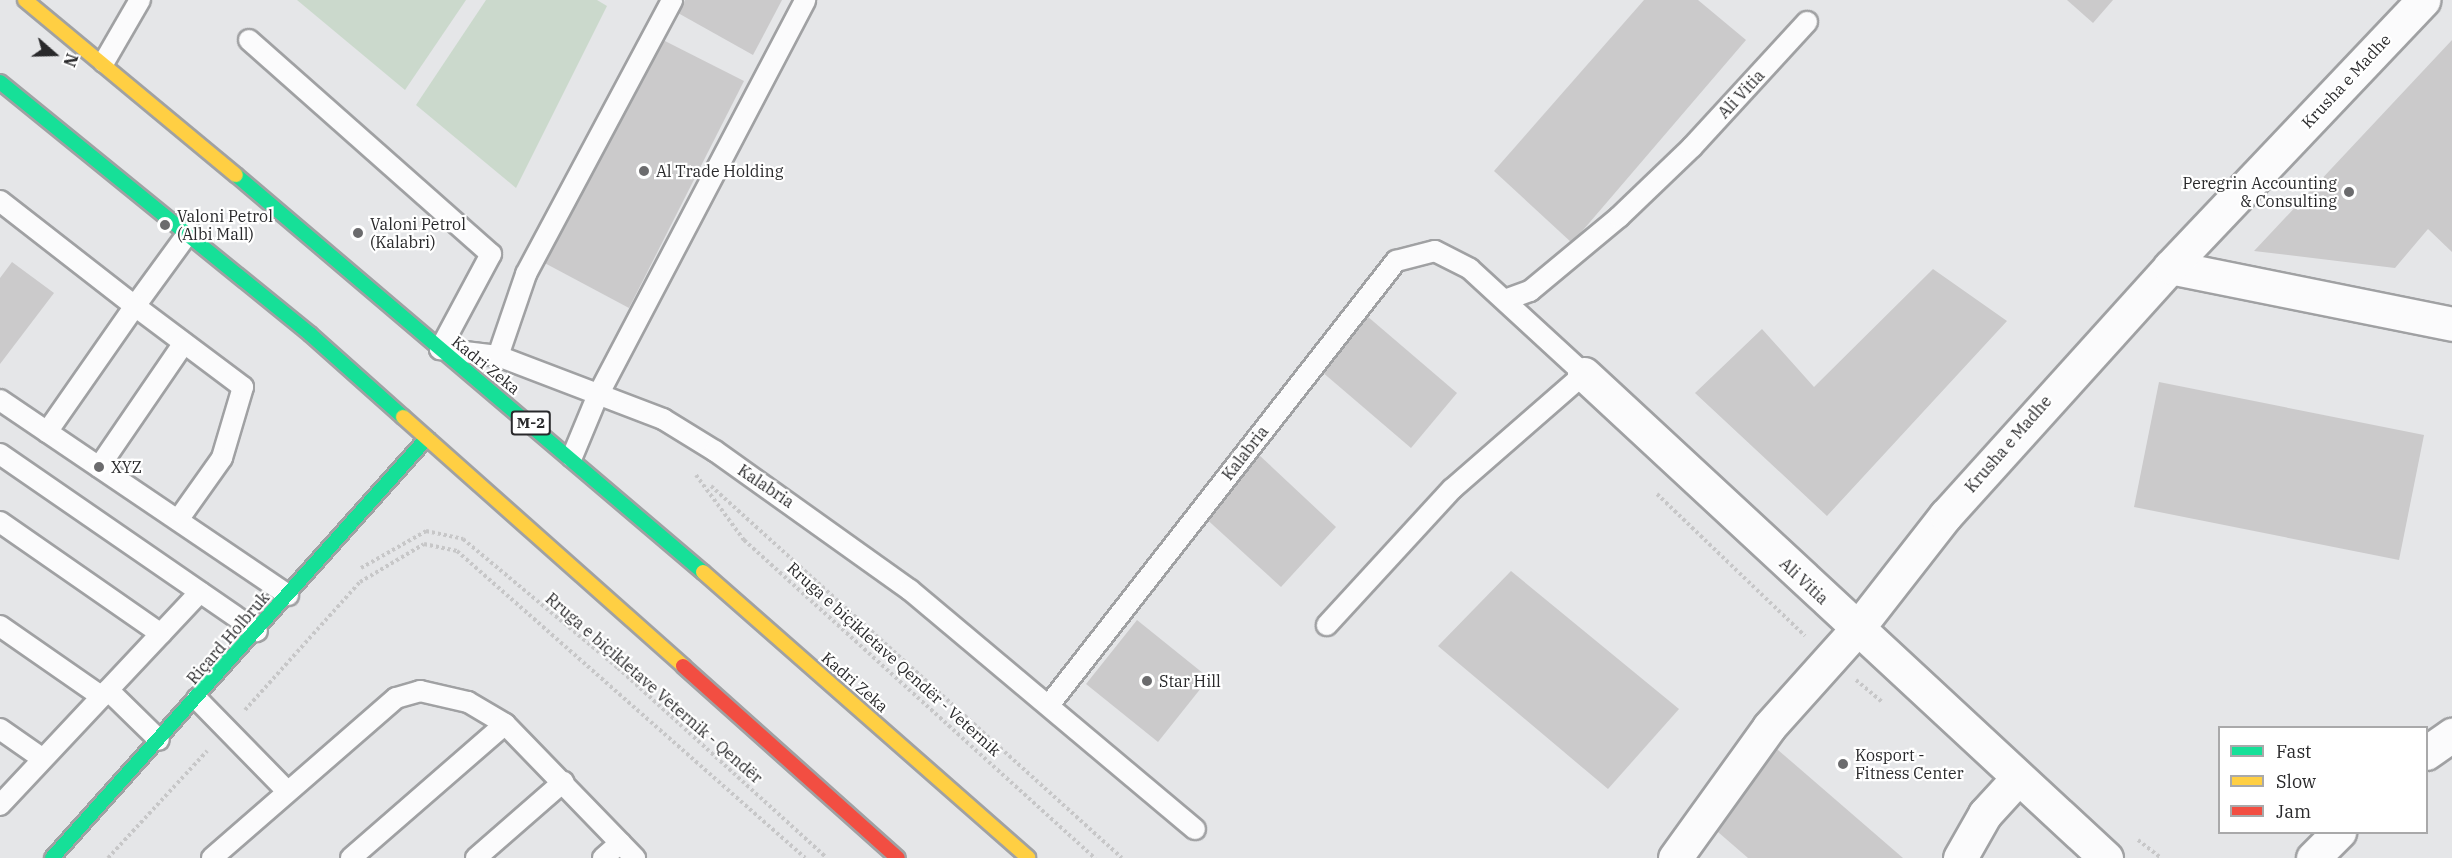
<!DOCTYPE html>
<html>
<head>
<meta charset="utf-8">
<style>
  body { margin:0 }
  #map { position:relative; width:2452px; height:858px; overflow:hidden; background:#e5e6e8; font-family:"IBM Plex Serif",serif }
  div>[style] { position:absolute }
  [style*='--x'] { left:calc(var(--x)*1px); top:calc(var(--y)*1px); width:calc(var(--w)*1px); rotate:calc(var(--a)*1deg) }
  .green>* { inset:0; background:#cbd9cc }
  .building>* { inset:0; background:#cbcacb }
  .path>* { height:4px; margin-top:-2px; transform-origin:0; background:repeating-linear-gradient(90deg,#c7c7c8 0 3px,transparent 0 6px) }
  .roads { filter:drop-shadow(2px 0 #a0a1a3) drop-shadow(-2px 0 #a0a1a3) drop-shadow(0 2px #a0a1a3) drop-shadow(0 -2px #a0a1a3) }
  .lane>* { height:20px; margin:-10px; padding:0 10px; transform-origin:10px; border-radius:10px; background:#fbfbfc }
  .street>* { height:33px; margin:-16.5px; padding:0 16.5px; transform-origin:16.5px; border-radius:16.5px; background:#fbfbfc }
  .fast>* { height:14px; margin:-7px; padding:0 7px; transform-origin:7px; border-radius:7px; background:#16e098 }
  .slow>* { height:14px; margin:-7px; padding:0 7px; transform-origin:7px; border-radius:7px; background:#ffcf43 }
  .jam>* { height:14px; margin:-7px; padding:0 7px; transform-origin:7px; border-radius:7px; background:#f24e42 }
  .dots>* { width:16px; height:16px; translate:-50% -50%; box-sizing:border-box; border:3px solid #fff; border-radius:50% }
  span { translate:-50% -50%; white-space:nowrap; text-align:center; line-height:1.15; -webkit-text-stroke:4.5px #fff; paint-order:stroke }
  .shield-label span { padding:2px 4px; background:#fff; border:2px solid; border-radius:4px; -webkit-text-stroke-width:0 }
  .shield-label { font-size:15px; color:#29292b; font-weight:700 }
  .street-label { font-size:16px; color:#29292b }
  .poi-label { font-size:16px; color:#29292b }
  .left { translate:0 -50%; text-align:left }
  .right { translate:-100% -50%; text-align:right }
  .legend { position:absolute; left:2218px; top:726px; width:210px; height:108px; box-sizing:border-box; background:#fff; border:2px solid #a9a9aa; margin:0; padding:8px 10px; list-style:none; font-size:18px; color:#29292b }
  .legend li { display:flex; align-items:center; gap:12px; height:30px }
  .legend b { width:30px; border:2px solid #a9a9aa }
  .north { position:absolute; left:24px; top:24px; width:60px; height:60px; -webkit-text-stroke:4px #fff; paint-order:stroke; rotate:110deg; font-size:16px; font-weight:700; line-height:24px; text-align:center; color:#29292b }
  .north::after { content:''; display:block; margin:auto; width:21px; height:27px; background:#29292b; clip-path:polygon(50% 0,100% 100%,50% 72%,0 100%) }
</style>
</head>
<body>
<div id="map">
  <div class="green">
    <i style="clip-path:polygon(297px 0,466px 0,405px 90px)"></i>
    <i style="clip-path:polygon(486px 0,597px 0,607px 6px,516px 188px,416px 105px)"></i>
  </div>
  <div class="building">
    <i style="clip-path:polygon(685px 0,782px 0,753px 55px,678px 13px)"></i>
    <i style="clip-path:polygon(1644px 0,1698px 0,1746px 40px,1572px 243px,1494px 171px)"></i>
    <i style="clip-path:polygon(2067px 0,2113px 0,2093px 23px)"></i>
    <i style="clip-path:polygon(663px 40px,744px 81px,629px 308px,539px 260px)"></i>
    <i style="clip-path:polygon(2452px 40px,2452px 252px,2428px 229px,2395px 268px,2254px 251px)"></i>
    <i style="clip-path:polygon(12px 262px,54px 293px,0 364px,0 278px)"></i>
    <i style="clip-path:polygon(1933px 269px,2007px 321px,1827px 516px,1695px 393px,1762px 329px,1814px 387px)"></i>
    <i style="clip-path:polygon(1367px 316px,1457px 393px,1411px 448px,1321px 371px)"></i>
    <i style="clip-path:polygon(2159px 382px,2424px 435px,2399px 560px,2134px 507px)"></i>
    <i style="clip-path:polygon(1258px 454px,1336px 527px,1281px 587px,1202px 515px)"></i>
    <i style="clip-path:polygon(1511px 571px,1679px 709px,1608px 789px,1438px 646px)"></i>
    <i style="clip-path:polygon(1137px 620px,1209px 678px,1158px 742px,1086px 684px)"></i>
    <i style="clip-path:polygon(1770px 743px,1903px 858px,1748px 858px,1696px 813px)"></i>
  </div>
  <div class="path">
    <i style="--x:696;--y:475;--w:81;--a:53.6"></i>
    <i style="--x:744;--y:540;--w:474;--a:42.2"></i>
    <i style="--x:711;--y:486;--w:554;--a:42.15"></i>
    <i style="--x:1657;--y:494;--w:205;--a:43.8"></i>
    <i style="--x:361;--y:568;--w:75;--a:-29.6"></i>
    <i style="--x:426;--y:531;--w:38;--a:12"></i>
    <i style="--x:463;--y:539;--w:202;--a:39.8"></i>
    <i style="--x:618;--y:668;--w:282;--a:42.3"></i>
    <i style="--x:1856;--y:680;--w:34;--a:40"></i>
    <i style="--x:245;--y:710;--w:172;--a:-48.1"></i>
    <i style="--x:360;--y:582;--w:74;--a:-30.7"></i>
    <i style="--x:424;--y:544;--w:34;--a:12"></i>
    <i style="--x:457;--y:551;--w:464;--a:41.4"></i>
    <i style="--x:2138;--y:840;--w:29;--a:38"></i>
    <i style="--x:108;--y:858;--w:146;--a:-47.2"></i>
  </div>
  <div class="roads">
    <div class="lane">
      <i style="--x:249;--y:40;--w:323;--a:41.5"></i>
      <i style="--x:491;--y:254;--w:108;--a:118.2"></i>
      <i style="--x:440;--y:349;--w:58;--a:6.9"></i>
      <i style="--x:498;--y:356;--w:177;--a:20.9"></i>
      <i style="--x:663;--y:419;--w:61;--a:31.6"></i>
      <i style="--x:715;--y:451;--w:239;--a:35.5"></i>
      <i style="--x:910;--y:590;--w:372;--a:40"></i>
      <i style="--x:104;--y:62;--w:72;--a:-59.9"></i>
      <i style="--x:0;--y:201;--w:171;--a:37.9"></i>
      <i style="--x:135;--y:306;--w:92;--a:-53.9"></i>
      <i style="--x:1505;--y:300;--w:27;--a:-20"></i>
      <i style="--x:1530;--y:291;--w:116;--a:-39.7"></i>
      <i style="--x:1619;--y:217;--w:101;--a:-43.8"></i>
      <i style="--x:1692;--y:147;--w:170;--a:-47.4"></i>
      <i style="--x:498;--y:356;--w:87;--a:-71.1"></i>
      <i style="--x:526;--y:274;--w:310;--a:-61.9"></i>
      <i style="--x:0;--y:400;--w:348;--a:34.1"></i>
      <i style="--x:47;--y:432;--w:154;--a:-55.1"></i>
      <i style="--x:135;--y:306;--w:135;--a:36.9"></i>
      <i style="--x:243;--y:387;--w:74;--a:106.5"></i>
      <i style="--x:222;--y:458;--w:76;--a:125.4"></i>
      <i style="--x:0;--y:454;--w:312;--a:34.6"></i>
      <i style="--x:572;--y:457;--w:65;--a:-67.4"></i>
      <i style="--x:597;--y:397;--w:448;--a:-62.3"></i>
      <i style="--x:99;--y:467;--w:150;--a:-55.6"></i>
      <i style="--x:0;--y:522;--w:196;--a:34.8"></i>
      <i style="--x:0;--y:626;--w:124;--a:34.8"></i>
      <i style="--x:108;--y:690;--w:71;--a:44.4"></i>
      <i style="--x:197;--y:699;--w:129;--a:45.6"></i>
      <i style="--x:1049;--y:705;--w:564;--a:-51.99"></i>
      <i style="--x:1396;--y:261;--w:40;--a:-14.4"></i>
      <i style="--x:1435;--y:251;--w:39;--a:27"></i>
      <i style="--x:1470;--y:269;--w:155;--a:42.6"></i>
      <i style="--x:1584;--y:374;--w:175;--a:138.9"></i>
      <i style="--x:1452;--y:489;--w:185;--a:132.6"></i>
      <i style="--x:0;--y:729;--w:52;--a:34.9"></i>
      <i style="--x:0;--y:805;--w:292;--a:-46.8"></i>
      <i style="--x:212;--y:858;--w:244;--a:-41"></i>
      <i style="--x:396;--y:698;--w:25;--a:-16"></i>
      <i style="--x:420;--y:691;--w:49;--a:12.9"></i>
      <i style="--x:468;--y:702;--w:43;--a:30.7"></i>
      <i style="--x:505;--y:724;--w:187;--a:45.9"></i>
      <i style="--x:351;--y:858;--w:204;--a:-41"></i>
      <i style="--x:476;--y:858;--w:116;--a:-41.1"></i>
      <i style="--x:603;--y:858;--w:23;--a:-41"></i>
    </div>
    <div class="street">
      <i style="--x:2170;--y:267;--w:288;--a:11.4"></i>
      <i style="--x:1584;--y:374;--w:712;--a:42.84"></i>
      <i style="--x:2426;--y:753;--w:32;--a:-35"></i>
      <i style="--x:1675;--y:858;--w:161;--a:-54.3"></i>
      <i style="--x:1769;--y:727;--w:130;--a:-48.1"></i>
      <i style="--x:1856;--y:630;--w:146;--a:-52"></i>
      <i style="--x:1946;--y:515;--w:334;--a:-47.9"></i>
      <i style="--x:2170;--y:267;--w:368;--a:-46.5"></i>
      <i style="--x:1960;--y:858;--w:51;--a:-60.4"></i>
      <i style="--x:1985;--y:814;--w:49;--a:-47.5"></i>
      <i style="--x:2313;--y:858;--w:37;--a:-45"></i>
    </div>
    <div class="fast">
      <i style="--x:0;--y:82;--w:400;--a:39.1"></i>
      <i style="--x:310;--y:334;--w:125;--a:41.7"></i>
      <i style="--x:236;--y:175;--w:613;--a:40.37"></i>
      <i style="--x:52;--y:858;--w:563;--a:-48.24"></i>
    </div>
    <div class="slow">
      <i style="--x:25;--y:0;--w:274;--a:39.7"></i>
      <i style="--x:403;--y:417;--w:375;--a:41.6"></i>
      <i style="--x:703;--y:572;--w:433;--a:41.3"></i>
    </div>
    <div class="jam">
      <i style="--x:683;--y:666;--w:288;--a:41.8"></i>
    </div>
  </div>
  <div class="dots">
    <i style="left:644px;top:171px;background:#6b6b6d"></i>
    <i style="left:2349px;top:192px;background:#6b6b6d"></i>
    <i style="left:165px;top:225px;background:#6b6b6d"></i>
    <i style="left:358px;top:233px;background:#6b6b6d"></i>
    <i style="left:99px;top:467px;background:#6b6b6d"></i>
    <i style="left:1147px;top:681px;background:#6b6b6d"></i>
    <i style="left:1843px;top:764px;background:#6b6b6d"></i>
  </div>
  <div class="shield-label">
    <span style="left:531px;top:423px">M-2</span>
  </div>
  <div class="street-label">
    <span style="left:2346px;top:81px;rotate:-47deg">Krusha e Madhe</span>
    <span style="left:1741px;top:94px;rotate:-47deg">Ali Vitia</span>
    <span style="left:486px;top:365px;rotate:39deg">Kadri Zeka</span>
    <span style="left:2008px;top:444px;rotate:-49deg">Krusha e Madhe</span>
    <span style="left:1245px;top:453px;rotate:-52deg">Kalabria</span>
    <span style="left:766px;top:486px;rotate:34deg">Kalabria</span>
    <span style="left:1804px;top:581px;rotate:43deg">Ali Vitia</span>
    <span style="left:228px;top:638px;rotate:-49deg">Riçard Holbruk</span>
    <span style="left:894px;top:659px;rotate:42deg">Rruga e biçikletave Qendër - Veternik</span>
    <span style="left:855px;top:682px;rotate:41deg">Kadri Zeka</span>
    <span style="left:654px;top:688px;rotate:41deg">Rruga e biçikletave Veternik - Qendër</span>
  </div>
  <div class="poi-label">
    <span class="left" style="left:656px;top:171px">Al Trade Holding</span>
    <span class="right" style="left:2337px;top:192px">Peregrin Accounting<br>&amp; Consulting</span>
    <span class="left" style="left:177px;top:225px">Valoni Petrol<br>(Albi Mall)</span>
    <span class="left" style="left:370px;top:233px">Valoni Petrol<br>(Kalabri)</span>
    <span class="left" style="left:111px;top:467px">XYZ</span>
    <span class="left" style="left:1159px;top:681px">Star Hill</span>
    <span class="left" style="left:1855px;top:764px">Kosport -<br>Fitness Center</span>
  </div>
  <ul class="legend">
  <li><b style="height:8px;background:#16e098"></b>Fast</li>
  <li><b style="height:8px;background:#ffcf43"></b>Slow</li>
  <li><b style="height:8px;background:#f24e42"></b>Jam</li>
  </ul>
  <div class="north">N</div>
</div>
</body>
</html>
